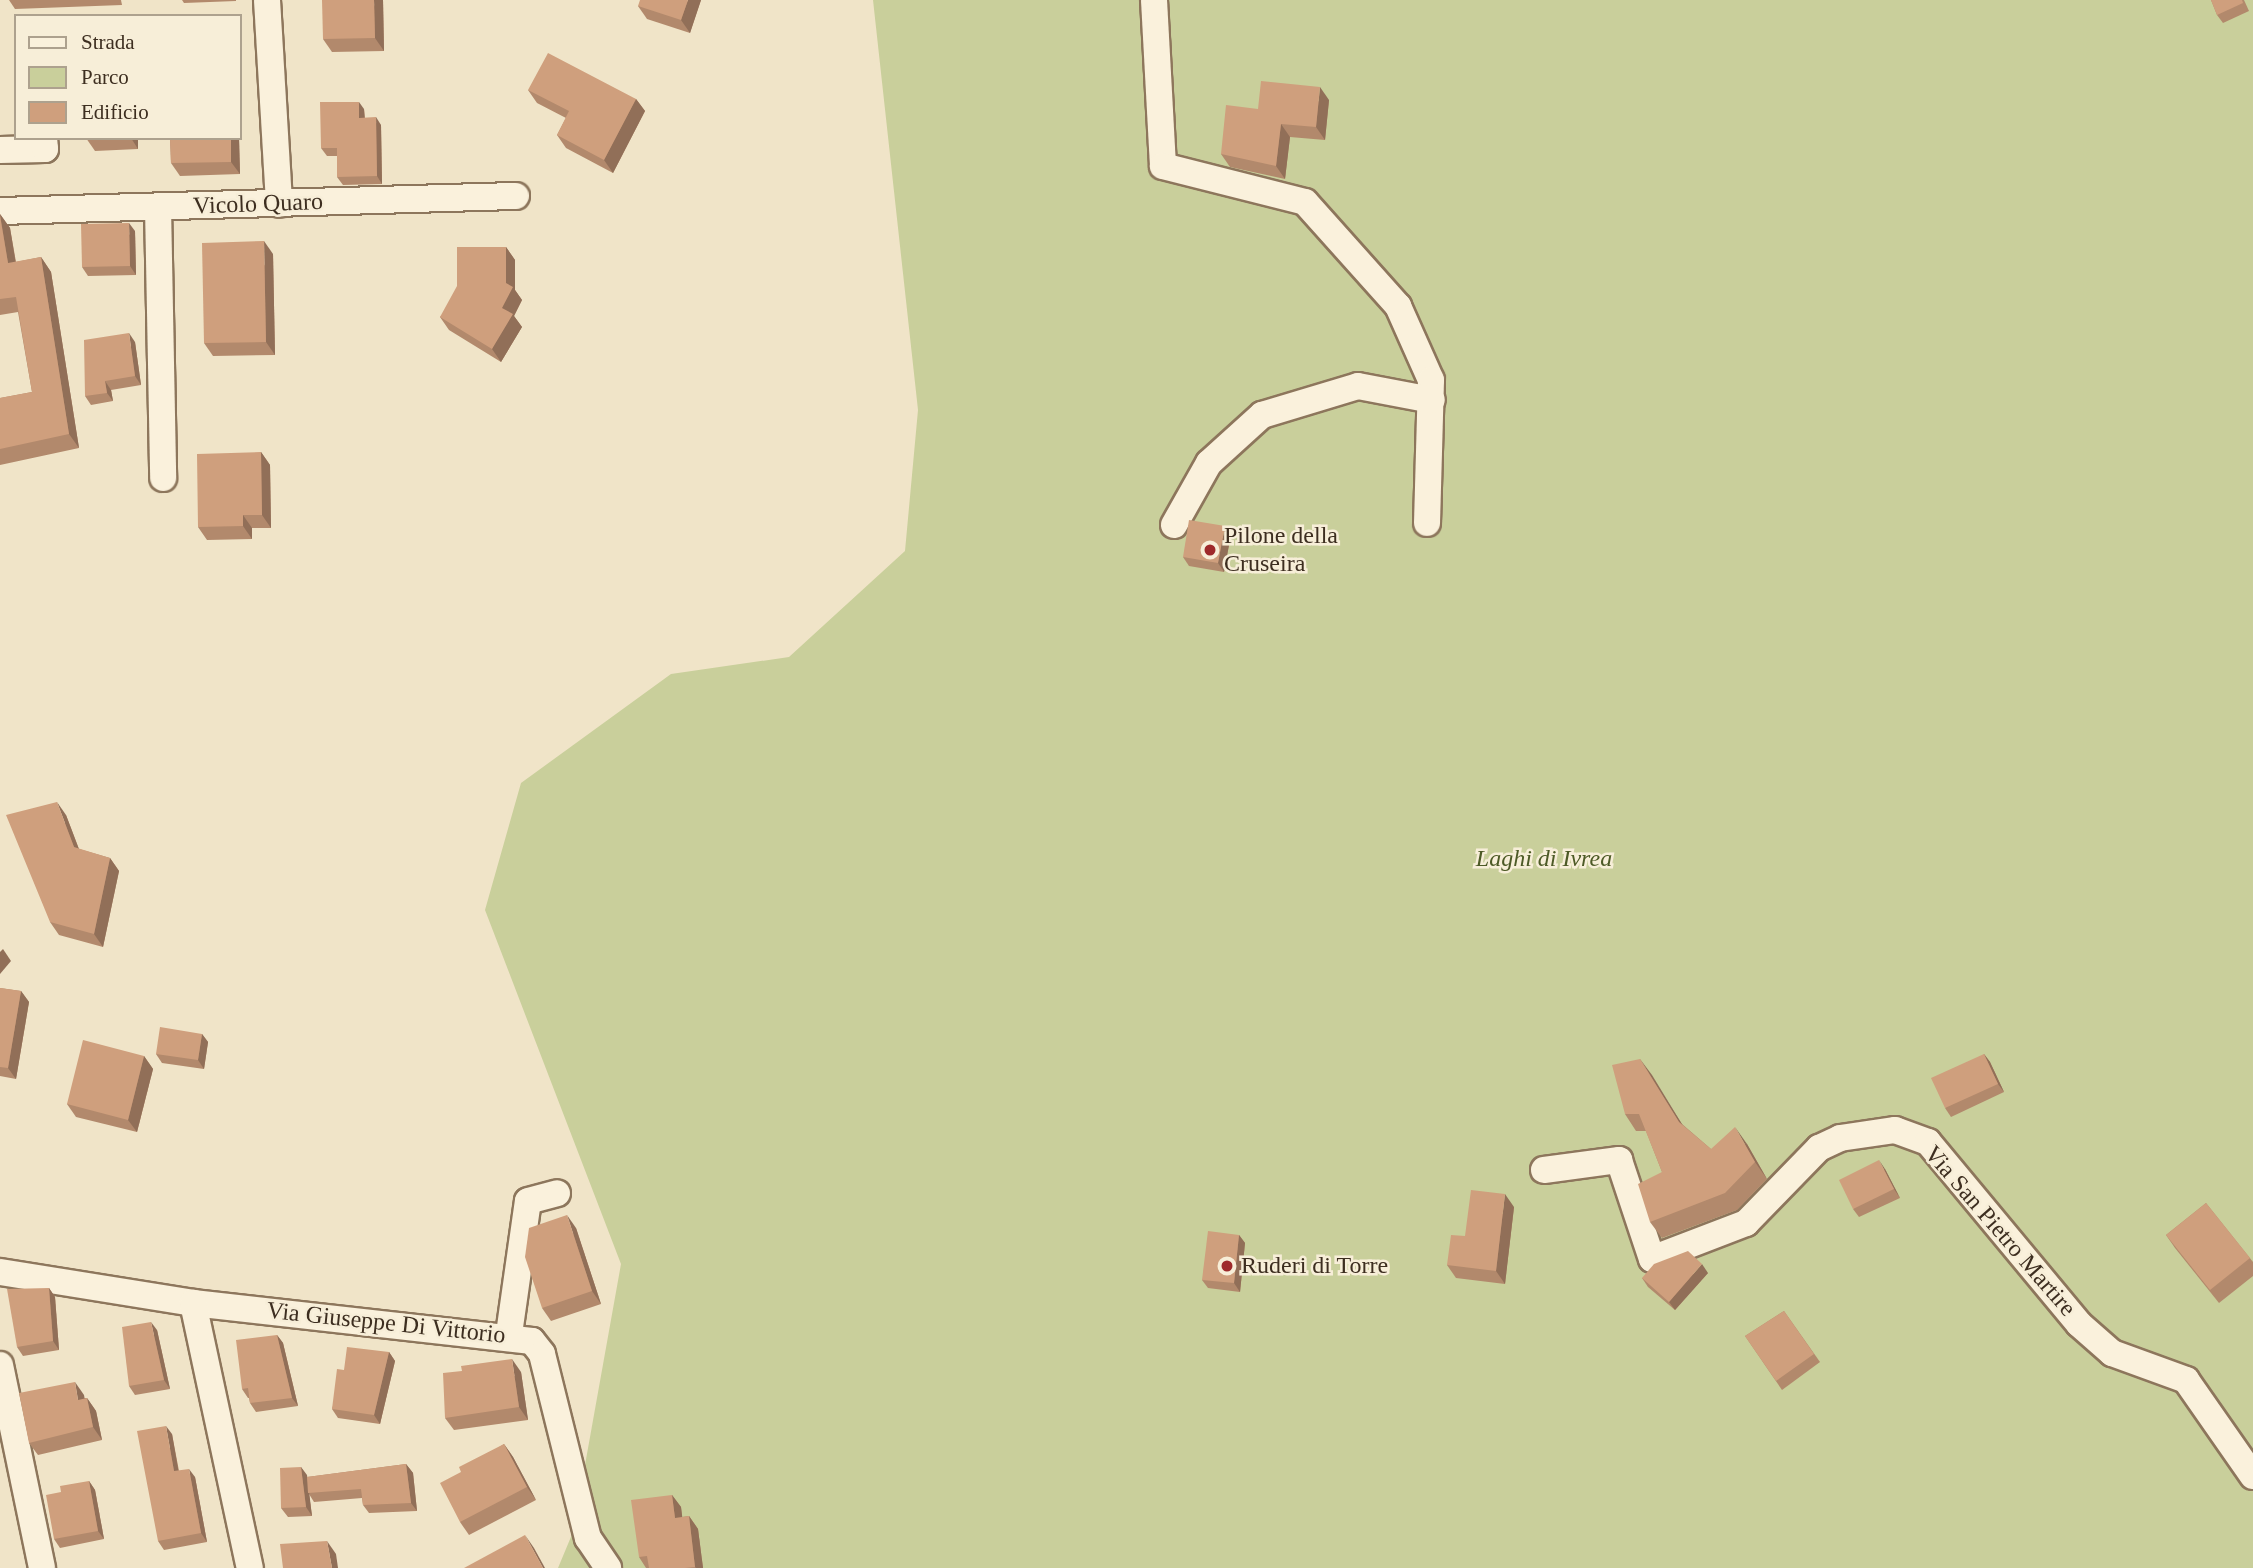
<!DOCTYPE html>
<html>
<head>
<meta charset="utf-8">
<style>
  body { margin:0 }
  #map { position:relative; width:2253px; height:1568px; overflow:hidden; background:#f0e4c8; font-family:"Times New Roman",serif }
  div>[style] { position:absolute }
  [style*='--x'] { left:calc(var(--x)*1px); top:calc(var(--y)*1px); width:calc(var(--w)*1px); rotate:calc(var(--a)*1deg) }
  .green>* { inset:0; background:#c9cf9b }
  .roads { filter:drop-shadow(2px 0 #8d765c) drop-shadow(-2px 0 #8d765c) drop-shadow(0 2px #8d765c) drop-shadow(0 -2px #8d765c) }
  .minor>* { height:26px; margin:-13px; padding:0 13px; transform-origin:13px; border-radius:13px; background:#faf1dc }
  .wall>* { inset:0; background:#b2896c }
  .shaded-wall>* { inset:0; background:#916f58 }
  .building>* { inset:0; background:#cf9f7d }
  .dots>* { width:19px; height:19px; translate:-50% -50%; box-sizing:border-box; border:4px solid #f7eed8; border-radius:50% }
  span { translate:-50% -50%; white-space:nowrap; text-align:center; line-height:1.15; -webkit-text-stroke:5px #f7eed8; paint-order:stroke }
  .street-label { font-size:24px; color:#3d2e20 }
  .poi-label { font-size:24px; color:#3d2e20 }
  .left { translate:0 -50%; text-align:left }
  .park-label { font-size:24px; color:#4d5a26; font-style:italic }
  .legend { position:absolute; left:14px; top:14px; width:228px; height:126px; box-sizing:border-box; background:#f7eed8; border:2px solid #ada18e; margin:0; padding:9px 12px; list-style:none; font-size:21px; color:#3d2e20 }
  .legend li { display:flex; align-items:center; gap:14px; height:35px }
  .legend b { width:35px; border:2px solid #ada18e }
</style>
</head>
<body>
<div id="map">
  <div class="green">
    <i style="clip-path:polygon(873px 0,2253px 0,2253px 1568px,558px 1568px,573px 1532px,621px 1264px,485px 910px,521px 783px,671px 674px,789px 657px,905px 551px,918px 410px)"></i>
  </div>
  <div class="roads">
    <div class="minor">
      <i style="--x:267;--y:0;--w:204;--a:86.6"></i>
      <i style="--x:1154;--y:0;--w:166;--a:86.9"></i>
      <i style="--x:1163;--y:166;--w:146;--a:14.2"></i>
      <i style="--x:1305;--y:202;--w:140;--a:48.2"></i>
      <i style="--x:1398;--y:306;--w:81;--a:66"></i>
      <i style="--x:1431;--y:380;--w:143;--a:91.6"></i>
      <i style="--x:0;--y:150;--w:45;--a:-1.3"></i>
      <i style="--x:45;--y:149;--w:11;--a:-95"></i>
      <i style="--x:158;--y:207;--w:271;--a:88.9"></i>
      <i style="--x:0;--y:211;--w:516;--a:-1.67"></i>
      <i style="--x:1174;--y:525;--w:71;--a:-60.6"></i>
      <i style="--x:1209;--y:463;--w:72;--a:-42.2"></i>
      <i style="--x:1262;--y:415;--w:100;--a:-16.8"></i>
      <i style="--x:1358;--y:386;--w:75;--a:10.7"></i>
      <i style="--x:1544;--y:1170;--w:76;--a:-7.6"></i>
      <i style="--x:1619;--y:1160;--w:104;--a:71.6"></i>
      <i style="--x:1652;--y:1259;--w:101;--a:-21"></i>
      <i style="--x:1746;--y:1223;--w:105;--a:-45.8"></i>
      <i style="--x:1819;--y:1148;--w:23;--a:-25"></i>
      <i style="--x:1840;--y:1138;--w:56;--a:-8.3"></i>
      <i style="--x:1895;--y:1130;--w:35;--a:20"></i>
      <i style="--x:1928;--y:1142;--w:236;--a:50.3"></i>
      <i style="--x:2079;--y:1324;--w:44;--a:41.3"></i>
      <i style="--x:2112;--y:1353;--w:79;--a:20"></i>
      <i style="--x:2186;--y:1380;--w:117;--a:55.1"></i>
      <i style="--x:0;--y:1272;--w:195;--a:9.1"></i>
      <i style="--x:193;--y:1303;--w:341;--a:6.4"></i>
      <i style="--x:532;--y:1341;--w:16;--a:52"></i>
      <i style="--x:542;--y:1354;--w:190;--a:76"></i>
      <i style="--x:588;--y:1538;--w:36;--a:56"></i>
      <i style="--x:193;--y:1303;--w:271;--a:77.9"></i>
      <i style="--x:509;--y:1334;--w:134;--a:-81.9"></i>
      <i style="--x:528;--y:1201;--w:30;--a:-15"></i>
      <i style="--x:0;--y:1365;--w:207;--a:78.3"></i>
    </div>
  </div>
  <div class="wall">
    <i style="clip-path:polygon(9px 0,121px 0,122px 5px,15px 9px)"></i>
    <i style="clip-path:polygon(182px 0,236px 0,236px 1px,184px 3px)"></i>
    <i style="clip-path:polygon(383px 0,384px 51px,332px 52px,323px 39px)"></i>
    <i style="clip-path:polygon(701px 0,690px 33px,647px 19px,638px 6px)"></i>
    <i style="clip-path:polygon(2211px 0,2244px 0,2249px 11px,2223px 23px,2217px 15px)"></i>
    <i style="clip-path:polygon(528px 90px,636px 99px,645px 111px,613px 173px,566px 148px,557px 135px,566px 118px,537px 103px)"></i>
    <i style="clip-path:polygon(1329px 100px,1325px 140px,1290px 137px,1285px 179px,1230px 167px,1221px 154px,1258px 109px)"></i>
    <i style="clip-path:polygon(364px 109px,365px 118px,381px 125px,382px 184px,343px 185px,337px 177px,337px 156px,327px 156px,321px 148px)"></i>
    <i style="clip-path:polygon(86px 138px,138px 138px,138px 149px,95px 151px)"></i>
    <i style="clip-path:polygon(170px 138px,239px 138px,240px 174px,180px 176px,171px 163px)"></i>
    <i style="clip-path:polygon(0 214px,10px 228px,16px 262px,41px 257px,51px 272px,79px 448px,0 465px,0 398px,32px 392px,18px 312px,0 315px)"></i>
    <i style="clip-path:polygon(135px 231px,136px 275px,88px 276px,82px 267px)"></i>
    <i style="clip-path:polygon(506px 247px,515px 260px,515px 290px,522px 300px,514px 316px,522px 327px,501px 362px,449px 330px,440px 317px)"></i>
    <i style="clip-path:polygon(273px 254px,275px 355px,213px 356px,204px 343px)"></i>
    <i style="clip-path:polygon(135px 342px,141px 385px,111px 390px,113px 401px,91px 405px,85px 396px)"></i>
    <i style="clip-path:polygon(261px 452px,270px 465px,271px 528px,252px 528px,252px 539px,207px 540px,198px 527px)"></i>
    <i style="clip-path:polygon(1231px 534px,1224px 572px,1189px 566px,1183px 557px)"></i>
    <i style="clip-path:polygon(66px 815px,79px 849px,110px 858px,119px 871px,103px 947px,59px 935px,50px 922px)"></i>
    <i style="clip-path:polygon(0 988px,21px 991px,29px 1002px,16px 1079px,0 1076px)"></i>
    <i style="clip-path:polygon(202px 1034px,208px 1042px,204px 1069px,162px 1063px,156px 1054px)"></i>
    <i style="clip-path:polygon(1984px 1054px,1990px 1062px,2004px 1092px,1951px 1117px,1945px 1108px)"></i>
    <i style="clip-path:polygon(144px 1056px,153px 1069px,137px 1132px,76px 1117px,67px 1104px)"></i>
    <i style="clip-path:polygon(1640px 1059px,1682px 1124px,1711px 1149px,1747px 1144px,1767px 1179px,1737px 1210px,1662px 1238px,1650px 1222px,1662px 1172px,1646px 1131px,1636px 1131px,1625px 1114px)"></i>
    <i style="clip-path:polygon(1885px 1169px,1900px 1198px,1859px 1217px,1853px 1209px)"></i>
    <i style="clip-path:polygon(2206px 1203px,2253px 1262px,2253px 1276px,2219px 1303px,2175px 1248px,2166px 1235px)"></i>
    <i style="clip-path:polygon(1514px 1207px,1505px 1284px,1456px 1278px,1447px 1265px,1465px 1236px)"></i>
    <i style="clip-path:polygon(576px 1228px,601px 1304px,551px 1321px,542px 1308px)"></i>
    <i style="clip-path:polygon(1239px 1235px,1245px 1243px,1240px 1292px,1208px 1288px,1202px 1280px)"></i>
    <i style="clip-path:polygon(1708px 1273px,1675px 1310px,1648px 1287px,1642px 1278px)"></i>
    <i style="clip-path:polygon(49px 1288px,55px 1297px,59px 1350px,23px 1356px,17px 1347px)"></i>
    <i style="clip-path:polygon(1784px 1311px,1820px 1362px,1782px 1390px,1745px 1336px)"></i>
    <i style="clip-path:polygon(157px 1330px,170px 1389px,135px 1395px,129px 1386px)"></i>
    <i style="clip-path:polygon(277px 1335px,283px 1343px,298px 1406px,256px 1412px,250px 1403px,249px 1398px,248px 1398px,242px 1389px)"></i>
    <i style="clip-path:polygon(389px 1352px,395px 1361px,380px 1424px,338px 1418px,332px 1409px,344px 1370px)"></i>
    <i style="clip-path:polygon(521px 1372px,528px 1420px,454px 1430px,445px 1418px)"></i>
    <i style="clip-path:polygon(84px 1395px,84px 1398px,87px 1398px,96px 1411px,102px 1440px,38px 1455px,29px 1443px)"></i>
    <i style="clip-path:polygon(172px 1434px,179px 1471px,195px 1477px,207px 1542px,164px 1550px,158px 1541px)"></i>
    <i style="clip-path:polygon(504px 1444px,513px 1457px,536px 1500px,469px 1535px,460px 1522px,461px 1472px)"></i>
    <i style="clip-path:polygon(406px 1464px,413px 1473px,417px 1511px,369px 1513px,363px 1505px,362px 1498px,314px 1502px,309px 1494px,312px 1516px,288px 1517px,281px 1508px,301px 1467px,307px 1477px)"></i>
    <i style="clip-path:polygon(89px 1481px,95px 1490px,104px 1539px,60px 1548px,54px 1539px)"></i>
    <i style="clip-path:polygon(672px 1495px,681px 1507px,682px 1517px,689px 1516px,698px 1529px,703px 1568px,646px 1568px,639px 1557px)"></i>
  </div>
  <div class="shaded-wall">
    <i style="clip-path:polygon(374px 0,383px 0,384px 51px,375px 38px)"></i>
    <i style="clip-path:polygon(688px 0,701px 0,690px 33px,681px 20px)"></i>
    <i style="clip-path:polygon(1320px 87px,1329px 100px,1325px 140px,1316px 127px)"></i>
    <i style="clip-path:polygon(636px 99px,645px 111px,613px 173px,604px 160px)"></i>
    <i style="clip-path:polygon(359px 102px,364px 109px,365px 126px,359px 118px)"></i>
    <i style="clip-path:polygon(376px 117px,381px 125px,382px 184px,377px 176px)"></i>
    <i style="clip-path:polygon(1281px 124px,1290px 137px,1285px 179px,1276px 166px)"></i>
    <i style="clip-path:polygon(131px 138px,138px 138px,138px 149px)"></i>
    <i style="clip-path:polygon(231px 138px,239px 138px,240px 174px,231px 162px)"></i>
    <i style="clip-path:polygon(0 214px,10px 228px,18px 277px,8px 263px)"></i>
    <i style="clip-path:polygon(129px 223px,135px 231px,136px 275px,130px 266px)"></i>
    <i style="clip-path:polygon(264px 241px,273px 254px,275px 355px,266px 342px)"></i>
    <i style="clip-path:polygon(506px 247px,515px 260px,515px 290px,522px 300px,514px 316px,522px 327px,501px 362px,492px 349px,502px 308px,506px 283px)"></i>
    <i style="clip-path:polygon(41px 257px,51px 272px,79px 448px,69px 434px)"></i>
    <i style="clip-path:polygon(129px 333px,135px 342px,141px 385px,135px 376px)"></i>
    <i style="clip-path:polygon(105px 381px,111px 390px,113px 401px,107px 393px)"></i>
    <i style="clip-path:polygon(261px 452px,270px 465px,271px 528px,262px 515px)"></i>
    <i style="clip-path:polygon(243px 515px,252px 528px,252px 539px,243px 526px)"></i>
    <i style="clip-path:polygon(1225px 526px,1231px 534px,1224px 572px,1218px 563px)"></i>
    <i style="clip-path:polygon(57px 802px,66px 815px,83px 860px,74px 847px)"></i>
    <i style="clip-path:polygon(110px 858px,119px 871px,103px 947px,94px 934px)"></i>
    <i style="clip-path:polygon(3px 949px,11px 961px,0 974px,0 952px)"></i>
    <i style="clip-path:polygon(21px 991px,29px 1002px,16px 1079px,8px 1068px)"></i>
    <i style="clip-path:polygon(202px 1034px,208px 1042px,204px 1069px,198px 1060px)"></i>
    <i style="clip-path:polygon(1984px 1054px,1990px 1062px,2004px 1092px,1998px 1084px)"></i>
    <i style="clip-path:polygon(144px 1056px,153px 1069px,137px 1132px,128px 1120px)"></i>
    <i style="clip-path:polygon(1640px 1059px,1652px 1075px,1691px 1139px,1679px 1122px)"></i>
    <i style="clip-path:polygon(1735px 1127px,1747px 1144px,1767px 1179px,1755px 1162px)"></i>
    <i style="clip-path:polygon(1879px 1160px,1885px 1169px,1900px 1198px,1894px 1189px)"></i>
    <i style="clip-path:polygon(1505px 1194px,1514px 1207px,1505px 1284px,1496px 1271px)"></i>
    <i style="clip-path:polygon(567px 1215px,576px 1228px,601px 1304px,592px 1291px)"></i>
    <i style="clip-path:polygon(1239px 1235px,1245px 1243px,1240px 1292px,1234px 1283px)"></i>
    <i style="clip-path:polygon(1702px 1264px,1708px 1273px,1675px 1310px,1669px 1302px)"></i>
    <i style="clip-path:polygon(49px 1288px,55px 1297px,59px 1350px,53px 1341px)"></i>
    <i style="clip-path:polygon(151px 1322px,157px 1330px,170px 1389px,164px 1380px)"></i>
    <i style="clip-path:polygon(277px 1335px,283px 1343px,298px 1406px,292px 1398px)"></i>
    <i style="clip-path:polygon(389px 1352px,395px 1361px,380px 1424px,374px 1415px)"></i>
    <i style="clip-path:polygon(512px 1359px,521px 1372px,528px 1420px,519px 1407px)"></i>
    <i style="clip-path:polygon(75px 1382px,84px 1395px,87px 1412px,78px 1400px)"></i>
    <i style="clip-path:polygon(87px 1398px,96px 1411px,102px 1440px,93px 1427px)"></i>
    <i style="clip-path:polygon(166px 1426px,172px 1434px,180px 1480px,174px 1471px)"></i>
    <i style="clip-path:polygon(504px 1444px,513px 1457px,536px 1500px,527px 1487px)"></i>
    <i style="clip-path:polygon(406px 1464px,413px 1473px,417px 1511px,411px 1503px)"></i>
    <i style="clip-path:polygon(301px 1467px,307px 1475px,312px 1516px,306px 1507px)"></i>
    <i style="clip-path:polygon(189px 1469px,195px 1477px,207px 1542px,201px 1533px)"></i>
    <i style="clip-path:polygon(89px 1481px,95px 1490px,104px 1539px,98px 1531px)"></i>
    <i style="clip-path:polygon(672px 1495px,681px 1507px,684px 1531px,675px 1518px)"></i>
    <i style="clip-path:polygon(689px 1516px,698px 1529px,703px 1568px,696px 1568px,695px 1567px)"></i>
    <i style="clip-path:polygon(525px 1535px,534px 1548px,545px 1568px,543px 1568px)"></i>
    <i style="clip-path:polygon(327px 1541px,336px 1554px,338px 1568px,332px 1568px)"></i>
  </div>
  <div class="building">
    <i style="clip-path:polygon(322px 0,374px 0,375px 38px,323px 39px)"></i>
    <i style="clip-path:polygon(640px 0,688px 0,681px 20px,638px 6px)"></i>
    <i style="clip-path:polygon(2211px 0,2242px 0,2243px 3px,2217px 15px)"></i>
    <i style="clip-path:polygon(548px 53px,636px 99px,604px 160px,557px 135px,569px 111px,528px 90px)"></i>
    <i style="clip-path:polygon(1261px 81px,1320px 87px,1316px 127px,1281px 124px,1276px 166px,1221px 154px,1226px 105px,1258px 109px)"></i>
    <i style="clip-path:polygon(320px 102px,359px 102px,359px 118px,376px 117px,377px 176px,337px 177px,337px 148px,321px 148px)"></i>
    <i style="clip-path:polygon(170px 138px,231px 138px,231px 162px,171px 163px)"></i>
    <i style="clip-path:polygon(0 216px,8px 263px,41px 257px,69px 434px,0 449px,0 398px,32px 392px,16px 297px,0 299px)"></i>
    <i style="clip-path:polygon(129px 223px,130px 266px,82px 267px,81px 224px)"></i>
    <i style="clip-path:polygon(264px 241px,266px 342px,204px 343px,202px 243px)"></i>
    <i style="clip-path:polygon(457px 247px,506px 247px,506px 283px,513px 287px,502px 308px,513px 314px,492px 349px,440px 317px,457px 286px)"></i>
    <i style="clip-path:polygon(129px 333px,135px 376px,105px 381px,107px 393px,85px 396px,84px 340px)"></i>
    <i style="clip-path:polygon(261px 452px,262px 515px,243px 515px,243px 526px,198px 527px,197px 454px)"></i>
    <i style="clip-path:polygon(1189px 520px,1225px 526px,1218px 563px,1183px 557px)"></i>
    <i style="clip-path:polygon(57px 802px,74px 847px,110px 858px,94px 934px,50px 922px,6px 815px)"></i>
    <i style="clip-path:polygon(0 988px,21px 991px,8px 1068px,0 1067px)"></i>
    <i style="clip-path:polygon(160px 1027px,202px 1034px,198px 1060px,156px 1054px)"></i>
    <i style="clip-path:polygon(83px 1040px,144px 1056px,128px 1120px,67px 1104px)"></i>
    <i style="clip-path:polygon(1984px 1054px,1998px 1084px,1945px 1108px,1931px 1078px)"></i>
    <i style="clip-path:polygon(1640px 1059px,1679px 1122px,1711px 1149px,1735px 1127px,1755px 1162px,1725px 1193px,1650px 1222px,1638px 1184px,1662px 1172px,1639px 1114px,1625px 1114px,1612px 1065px)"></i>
    <i style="clip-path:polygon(1879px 1160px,1894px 1189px,1853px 1209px,1839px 1180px)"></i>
    <i style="clip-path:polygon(1471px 1190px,1505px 1194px,1496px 1271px,1447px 1265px,1451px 1235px,1465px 1236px)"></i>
    <i style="clip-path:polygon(2206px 1203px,2250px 1258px,2210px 1290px,2166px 1235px)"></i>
    <i style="clip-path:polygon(567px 1215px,592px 1291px,542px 1308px,525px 1257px,529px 1228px)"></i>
    <i style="clip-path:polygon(1208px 1231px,1239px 1235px,1234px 1283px,1202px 1280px)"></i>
    <i style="clip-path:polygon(1688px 1251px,1702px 1264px,1669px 1302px,1642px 1278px,1654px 1264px)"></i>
    <i style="clip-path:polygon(49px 1288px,53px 1341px,17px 1347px,7px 1289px)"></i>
    <i style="clip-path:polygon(1784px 1311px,1814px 1354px,1776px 1381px,1745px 1336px)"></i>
    <i style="clip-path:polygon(151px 1322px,164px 1380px,129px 1386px,122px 1327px)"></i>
    <i style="clip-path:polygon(277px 1335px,292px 1398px,250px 1403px,248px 1388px,242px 1389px,236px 1340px)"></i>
    <i style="clip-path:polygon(347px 1347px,389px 1352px,374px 1415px,332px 1409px,337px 1369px,344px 1370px)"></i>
    <i style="clip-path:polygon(512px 1359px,519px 1407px,445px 1418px,443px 1373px,462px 1371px,461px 1366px)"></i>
    <i style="clip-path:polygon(75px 1382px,78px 1400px,87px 1398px,93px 1427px,29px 1443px,19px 1393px)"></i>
    <i style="clip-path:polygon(166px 1426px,174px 1471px,189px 1469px,201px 1533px,158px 1541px,137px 1431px)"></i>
    <i style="clip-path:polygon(504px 1444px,527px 1487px,460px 1522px,440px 1483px,461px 1472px,459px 1467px)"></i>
    <i style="clip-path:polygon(406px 1464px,411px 1503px,363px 1505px,361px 1489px,308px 1493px,307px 1477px)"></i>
    <i style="clip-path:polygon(301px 1467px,306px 1507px,281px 1508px,280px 1468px)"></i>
    <i style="clip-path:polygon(89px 1481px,98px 1531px,54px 1539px,46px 1495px,61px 1492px,60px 1486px)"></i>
    <i style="clip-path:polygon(672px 1495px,675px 1518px,689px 1516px,695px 1567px,685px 1568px,649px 1568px,647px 1556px,639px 1557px,631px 1500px)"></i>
    <i style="clip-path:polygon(525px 1535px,543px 1568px,464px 1568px)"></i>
    <i style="clip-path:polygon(327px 1541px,332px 1568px,283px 1568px,280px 1544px)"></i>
  </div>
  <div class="dots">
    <i style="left:1210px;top:550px;background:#9e2a2b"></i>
    <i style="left:1227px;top:1266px;background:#9e2a2b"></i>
  </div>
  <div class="street-label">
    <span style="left:258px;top:204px;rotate:-2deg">Vicolo Quaro</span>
    <span style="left:2000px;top:1231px;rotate:49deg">Via San Pietro Martire</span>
    <span style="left:386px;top:1323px;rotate:6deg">Via Giuseppe Di Vittorio</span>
  </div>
  <div class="poi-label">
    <span class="left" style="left:1224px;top:550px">Pilone della<br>Cruseira</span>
    <span class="left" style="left:1241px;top:1266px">Ruderi di Torre</span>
  </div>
  <div class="park-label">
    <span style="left:1544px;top:859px">Laghi di Ivrea</span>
  </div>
  <ul class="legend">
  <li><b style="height:9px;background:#faf1dc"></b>Strada</li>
  <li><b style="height:19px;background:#c9cf9b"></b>Parco</li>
  <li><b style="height:19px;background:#cf9f7d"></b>Edificio</li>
  </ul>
</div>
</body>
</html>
